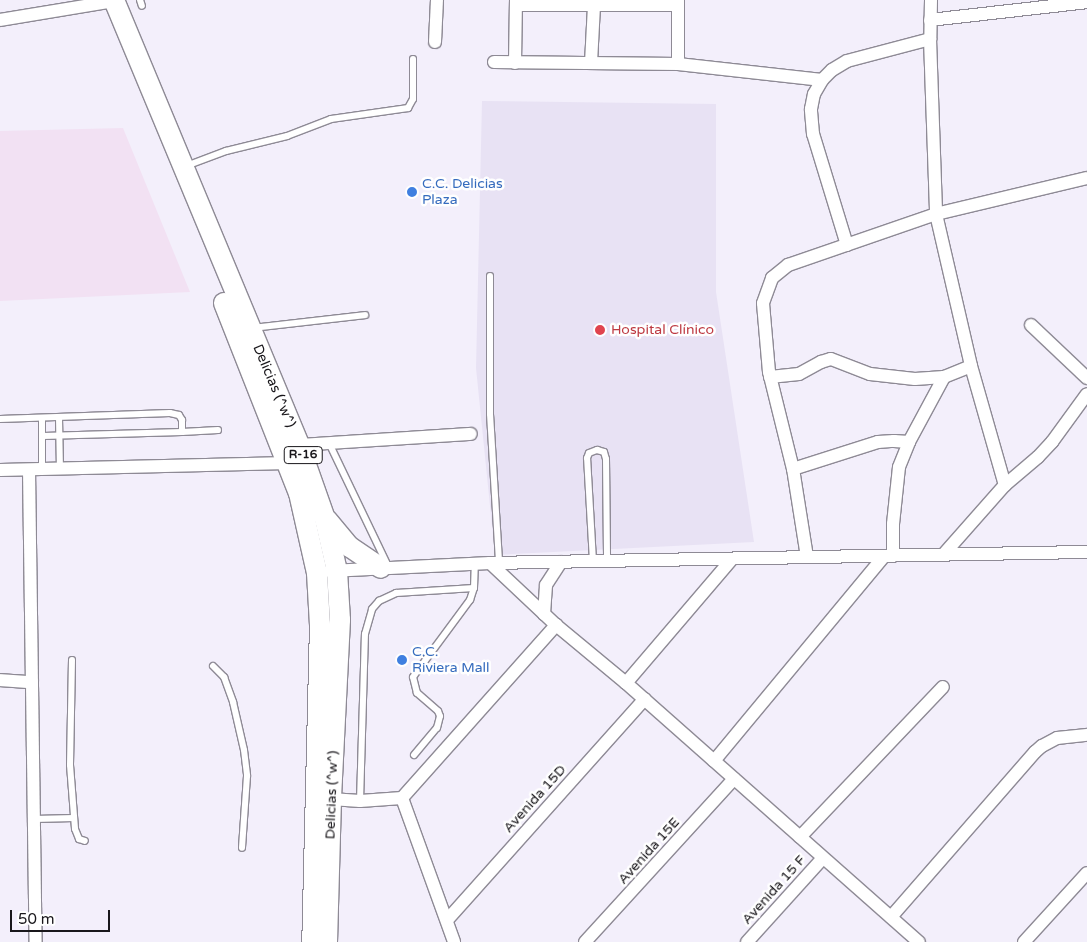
<!DOCTYPE html>
<html>
<head>
<meta charset="utf-8">
<style>
  body { margin:0 }
  #map { position:relative; width:1087px; height:942px; overflow:hidden; background:#f3effb; font-family:"Varela Round",sans-serif }
  div>[style] { position:absolute }
  [style*='--x'] { left:calc(var(--x)*1px); top:calc(var(--y)*1px); width:calc(var(--w)*1px); rotate:calc(var(--a)*1deg) }
  .built>* { inset:0; background:#e8e2f4 }
  .education>* { inset:0; background:#f2e1f3 }
  .roads { filter:drop-shadow(1px 0 #8e8a95) drop-shadow(-1px 0 #8e8a95) drop-shadow(0 1px #8e8a95) drop-shadow(0 -1px #8e8a95) }
  .service>* { height:6px; margin:-3px; padding:0 3px; transform-origin:3px; border-radius:3px; background:#fff }
  .minor>* { height:12px; margin:-6px; padding:0 6px; transform-origin:6px; border-radius:6px; background:#fff }
  .primary>* { height:20px; margin:-10px; padding:0 10px; transform-origin:10px; border-radius:10px; background:#fff }
  .dots>* { width:14px; height:14px; translate:-50% -50%; box-sizing:border-box; border:2px solid #fff; border-radius:50% }
  span { translate:-50% -50%; white-space:nowrap; text-align:center; line-height:1.15; -webkit-text-stroke:5px #fff; paint-order:stroke }
  .shield-label span { padding:1px 4px; background:#fff; border:1px solid; border-radius:4px; -webkit-text-stroke-width:0 }
  .shield-label { font-size:12px; color:#19171b; font-weight:700 }
  .shop-label { font-size:14px; color:#366cbe }
  .left { translate:0 -50%; text-align:left }
  .health-label { font-size:14px; color:#be3a42 }
  .street-label { font-size:14px; color:#19171b }
  .scale { position:absolute; left:10px; top:910px; width:100px; height:22px; box-sizing:border-box; border:2px solid #19171b; border-top:0; padding-left:6px; font-size:15px; line-height:18px; white-space:nowrap; color:#19171b; -webkit-text-stroke:4px #fff; paint-order:stroke }
</style>
</head>
<body>
<div id="map">
  <div class="built">
    <i style="clip-path:polygon(482px 101px,716px 104px,716px 292px,754px 542px,495px 555px,476px 368px)"></i>
  </div>
  <div class="education">
    <i style="clip-path:polygon(123px 128px,190px 292px,0 301px,0 131px)"></i>
  </div>
  <div class="roads">
    <div class="service">
      <i style="--x:140;--y:0;--w:6;--a:72"></i>
      <i style="--x:186;--y:166;--w:43;--a:-20.6"></i>
      <i style="--x:226;--y:151;--w:63;--a:-13.8"></i>
      <i style="--x:287;--y:136;--w:47;--a:-21.1"></i>
      <i style="--x:331;--y:119;--w:78;--a:-8.1"></i>
      <i style="--x:408;--y:108;--w:10;--a:-61"></i>
      <i style="--x:413;--y:99;--w:40;--a:-90"></i>
      <i style="--x:490;--y:276;--w:138;--a:90"></i>
      <i style="--x:490;--y:414;--w:149;--a:86.5"></i>
      <i style="--x:253;--y:328;--w:113;--a:-6.6"></i>
      <i style="--x:59;--y:418;--w:51;--a:88.9"></i>
      <i style="--x:0;--y:419;--w:170;--a:-2"></i>
      <i style="--x:170;--y:413;--w:9;--a:13"></i>
      <i style="--x:179;--y:415;--w:6;--a:59"></i>
      <i style="--x:182;--y:420;--w:12;--a:90"></i>
      <i style="--x:182;--y:432;--w:139;--a:178.4"></i>
      <i style="--x:42;--y:419;--w:51;--a:90"></i>
      <i style="--x:182;--y:432;--w:36;--a:-3"></i>
      <i style="--x:329;--y:443;--w:134;--a:64.4"></i>
      <i style="--x:593;--y:561;--w:103;--a:-93.3"></i>
      <i style="--x:587;--y:458;--w:5;--a:-68"></i>
      <i style="--x:589;--y:453;--w:9;--a:-21"></i>
      <i style="--x:597;--y:450;--w:7;--a:16"></i>
      <i style="--x:604;--y:452;--w:7;--a:74"></i>
      <i style="--x:606;--y:459;--w:102;--a:89.4"></i>
      <i style="--x:72;--y:660;--w:105;--a:91.1"></i>
      <i style="--x:70;--y:765;--w:64;--a:85.5"></i>
      <i style="--x:75;--y:829;--w:11;--a:68"></i>
      <i style="--x:79;--y:839;--w:6;--a:18"></i>
      <i style="--x:213;--y:666;--w:16;--a:45"></i>
      <i style="--x:224;--y:677;--w:27;--a:70"></i>
      <i style="--x:233;--y:702;--w:49;--a:77.1"></i>
      <i style="--x:244;--y:750;--w:26;--a:83"></i>
      <i style="--x:247;--y:776;--w:72;--a:94"></i>
      <i style="--x:414;--y:755;--w:35;--a:-50"></i>
      <i style="--x:437;--y:728;--w:12;--a:-76"></i>
      <i style="--x:440;--y:716;--w:5;--a:-112"></i>
      <i style="--x:438;--y:711;--w:28;--a:-139"></i>
      <i style="--x:417;--y:693;--w:16;--a:-104"></i>
      <i style="--x:413;--y:677;--w:96;--a:-53.5"></i>
      <i style="--x:470;--y:600;--w:13;--a:-72"></i>
      <i style="--x:474;--y:588;--w:25;--a:-88"></i>
      <i style="--x:360;--y:801;--w:167;--a:-88.3"></i>
      <i style="--x:365;--y:634;--w:26;--a:-74"></i>
      <i style="--x:372;--y:609;--w:11;--a:-49"></i>
      <i style="--x:379;--y:601;--w:19;--a:-25"></i>
      <i style="--x:396;--y:593;--w:78;--a:-3.7"></i>
      <i style="--x:34;--y:819;--w:40;--a:-1.4"></i>
    </div>
    <div class="minor">
      <i style="--x:931;--y:0;--w:39;--a:91"></i>
      <i style="--x:930;--y:39;--w:175;--a:88"></i>
      <i style="--x:936;--y:214;--w:156;--a:77"></i>
      <i style="--x:971;--y:366;--w:124;--a:74.1"></i>
      <i style="--x:516;--y:5;--w:162;--a:0"></i>
      <i style="--x:0;--y:20;--w:117;--a:-9.4"></i>
      <i style="--x:930;--y:20;--w:158;--a:-6.5"></i>
      <i style="--x:435;--y:42;--w:42;--a:-87.3"></i>
      <i style="--x:494;--y:62;--w:184;--a:0.6"></i>
      <i style="--x:678;--y:64;--w:145;--a:6.3"></i>
      <i style="--x:515;--y:63;--w:63;--a:-89.1"></i>
      <i style="--x:591;--y:63;--w:58;--a:-87"></i>
      <i style="--x:678;--y:64;--w:64;--a:-90"></i>
      <i style="--x:847;--y:245;--w:116;--a:-107"></i>
      <i style="--x:813;--y:134;--w:25;--a:-95"></i>
      <i style="--x:811;--y:109;--w:15;--a:-79"></i>
      <i style="--x:814;--y:94;--w:16;--a:-60"></i>
      <i style="--x:822;--y:80;--w:14;--a:-45"></i>
      <i style="--x:832;--y:70;--w:17;--a:-31"></i>
      <i style="--x:847;--y:61;--w:86;--a:-14.8"></i>
      <i style="--x:1031;--y:325;--w:77;--a:43.4"></i>
      <i style="--x:770;--y:377;--w:29;--a:-6"></i>
      <i style="--x:799;--y:374;--w:25;--a:-29"></i>
      <i style="--x:821;--y:362;--w:10;--a:-17"></i>
      <i style="--x:831;--y:359;--w:42;--a:21"></i>
      <i style="--x:870;--y:374;--w:45;--a:6.3"></i>
      <i style="--x:915;--y:379;--w:29;--a:-4"></i>
      <i style="--x:944;--y:377;--w:29;--a:-22"></i>
      <i style="--x:299;--y:445;--w:172;--a:-3.7"></i>
      <i style="--x:793;--y:469;--w:89;--a:-17.6"></i>
      <i style="--x:878;--y:442;--w:16;--a:-4"></i>
      <i style="--x:894;--y:441;--w:15;--a:4"></i>
      <i style="--x:0;--y:470;--w:288;--a:-1.4"></i>
      <i style="--x:29;--y:470;--w:472;--a:89.2"></i>
      <i style="--x:943;--y:555;--w:94;--a:-48.5"></i>
      <i style="--x:1005;--y:485;--w:43;--a:-40.3"></i>
      <i style="--x:1038;--y:457;--w:21;--a:-47"></i>
      <i style="--x:1052;--y:442;--w:59;--a:-53.9"></i>
      <i style="--x:893;--y:556;--w:32;--a:-90"></i>
      <i style="--x:893;--y:524;--w:57;--a:-84"></i>
      <i style="--x:899;--y:467;--w:27;--a:-68"></i>
      <i style="--x:909;--y:442;--w:74;--a:-61.7"></i>
      <i style="--x:807;--y:557;--w:89;--a:-99"></i>
      <i style="--x:793;--y:469;--w:100;--a:-103.9"></i>
      <i style="--x:769;--y:372;--w:69;--a:-95"></i>
      <i style="--x:763;--y:303;--w:27;--a:-70"></i>
      <i style="--x:772;--y:278;--w:21;--a:-39"></i>
      <i style="--x:788;--y:265;--w:157;--a:-19"></i>
      <i style="--x:936;--y:214;--w:155;--a:-13.4"></i>
      <i style="--x:490;--y:563;--w:91;--a:43.2"></i>
      <i style="--x:556;--y:625;--w:91;--a:39.6"></i>
      <i style="--x:626;--y:683;--w:391;--a:41.5"></i>
      <i style="--x:330;--y:571;--w:160;--a:-2.9"></i>
      <i style="--x:490;--y:563;--w:597;--a:-1.06"></i>
      <i style="--x:544;--y:614;--w:29;--a:-86"></i>
      <i style="--x:546;--y:585;--w:27;--a:-57"></i>
      <i style="--x:0;--y:680;--w:32;--a:4"></i>
      <i style="--x:626;--y:683;--w:163;--a:-49.5"></i>
      <i style="--x:714;--y:761;--w:266;--a:-50.3"></i>
      <i style="--x:402;--y:798;--w:153;--a:70.1"></i>
      <i style="--x:331;--y:799;--w:29;--a:4"></i>
      <i style="--x:360;--y:801;--w:42;--a:-4.1"></i>
      <i style="--x:402;--y:798;--w:232;--a:-48.3"></i>
      <i style="--x:800;--y:837;--w:207;--a:-46.4"></i>
      <i style="--x:891;--y:917;--w:219;--a:-48.9"></i>
      <i style="--x:1035;--y:752;--w:9;--a:-41"></i>
      <i style="--x:1042;--y:746;--w:17;--a:-28"></i>
      <i style="--x:1057;--y:738;--w:30;--a:-6"></i>
      <i style="--x:448;--y:919;--w:295;--a:-48.2"></i>
      <i style="--x:585;--y:942;--w:221;--a:-47.6"></i>
      <i style="--x:747;--y:942;--w:113;--a:-47.9"></i>
      <i style="--x:1024;--y:942;--w:93;--a:-47.6"></i>
    </div>
    <div class="primary">
      <i style="--x:114;--y:0;--w:482;--a:67.4"></i>
      <i style="--x:299;--y:445;--w:78;--a:70.6"></i>
      <i style="--x:325;--y:519;--w:53;--a:77"></i>
      <i style="--x:337;--y:571;--w:49;--a:86.5"></i>
      <i style="--x:340;--y:620;--w:179;--a:92.9"></i>
      <i style="--x:331;--y:799;--w:143;--a:91.6"></i>
      <i style="--x:224;--y:303;--w:204;--a:68.5"></i>
      <i style="--x:299;--y:493;--w:82;--a:77.3"></i>
      <i style="--x:317;--y:573;--w:52;--a:86.7"></i>
      <i style="--x:320;--y:625;--w:317;--a:91.4"></i>
      <i style="--x:327;--y:520;--w:35;--a:50"></i>
      <i style="--x:350;--y:547;--w:37;--a:34"></i>
    </div>
  </div>
  <div class="dots">
    <i style="left:412px;top:192px;background:#3f7fe0"></i>
    <i style="left:600px;top:330px;background:#e0444e"></i>
    <i style="left:402px;top:660px;background:#3f7fe0"></i>
  </div>
  <div class="shield-label">
    <span style="left:303px;top:455px">R-16</span>
  </div>
  <div class="shop-label">
    <span class="left" style="left:422px;top:192px">C.C. Delicias<br>Plaza</span>
    <span class="left" style="left:412px;top:660px">C.C.<br>Riviera Mall</span>
  </div>
  <div class="health-label">
    <span class="left" style="left:611px;top:330px">Hospital Clínico</span>
  </div>
  <div class="street-label">
    <span style="left:274px;top:386px;rotate:67deg">Delicias (^w^)</span>
    <span style="left:332px;top:795px;rotate:-88deg">Delicias (^w^)</span>
    <span style="left:535px;top:799px;rotate:-48deg">Avenida 15D</span>
    <span style="left:649px;top:851px;rotate:-48deg">Avenida 15E</span>
    <span style="left:774px;top:890px;rotate:-48deg">Avenida 15 F</span>
  </div>
  <div class="scale">50 m</div>
</div>
</body>
</html>
